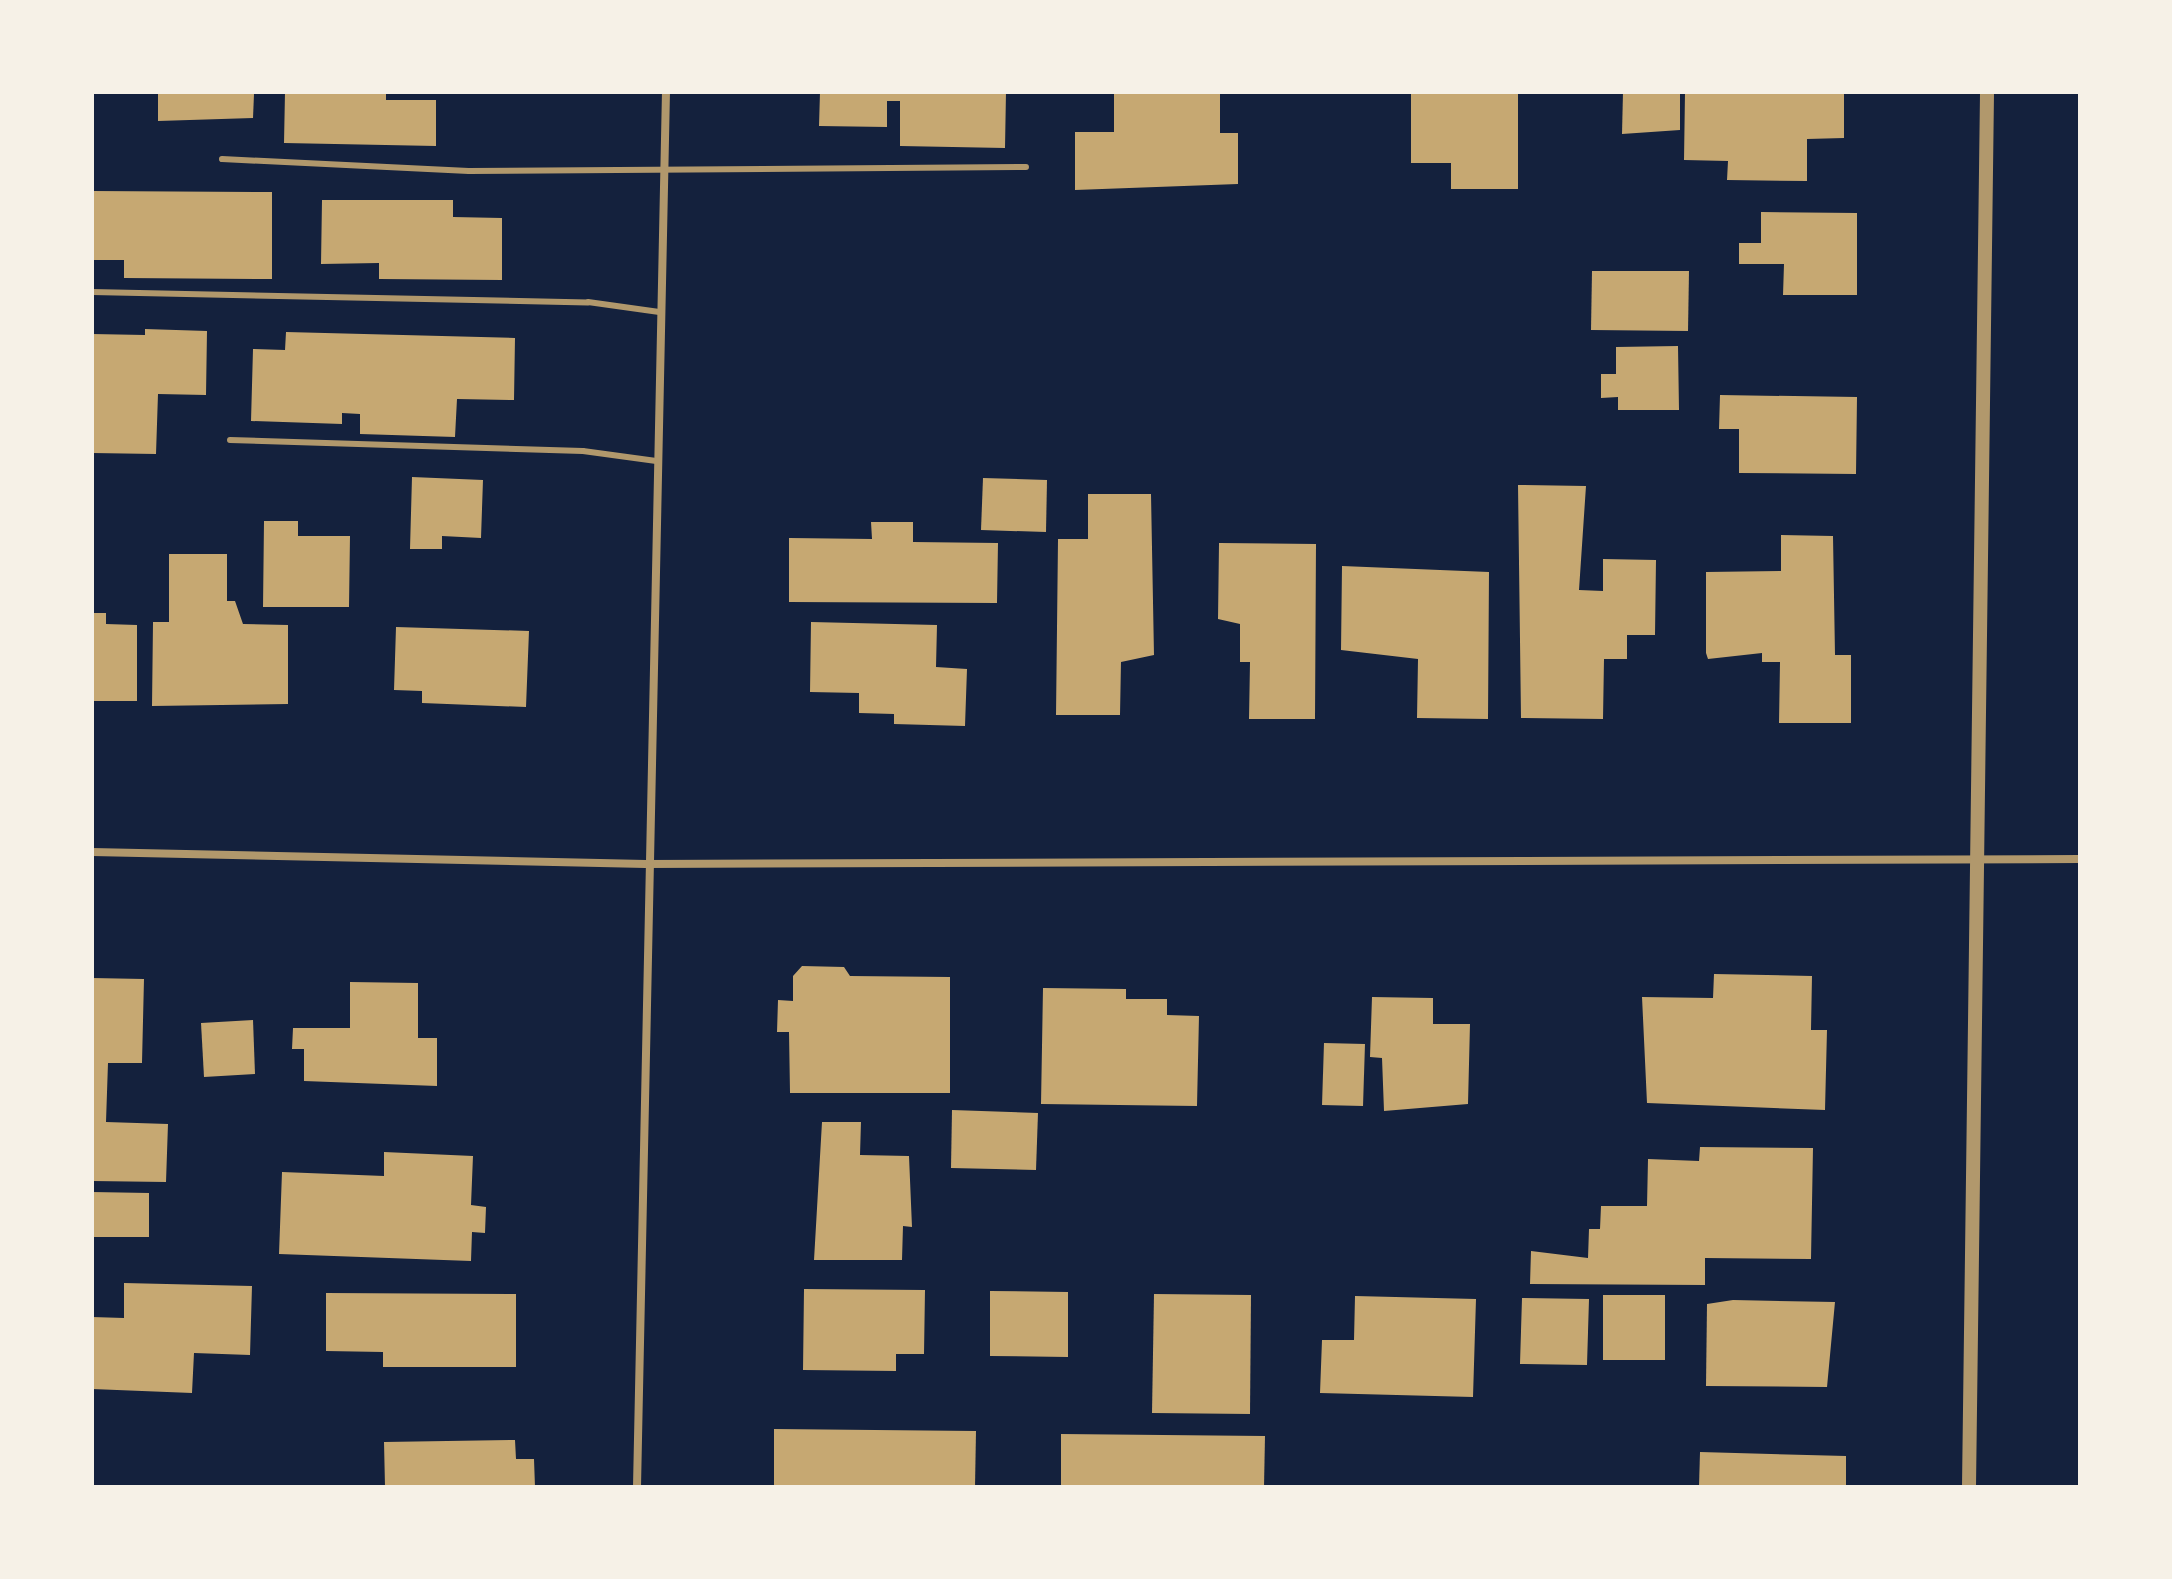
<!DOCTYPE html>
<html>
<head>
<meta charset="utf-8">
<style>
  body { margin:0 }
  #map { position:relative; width:2172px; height:1579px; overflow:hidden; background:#14213d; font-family:"Roboto Condensed",sans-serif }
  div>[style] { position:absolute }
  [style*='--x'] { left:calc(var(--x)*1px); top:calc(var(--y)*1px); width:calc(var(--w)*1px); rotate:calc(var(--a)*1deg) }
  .building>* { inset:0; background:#c6a872 }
  .service>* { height:6px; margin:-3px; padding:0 3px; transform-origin:3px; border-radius:3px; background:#b1986c }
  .minor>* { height:8px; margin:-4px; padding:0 4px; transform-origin:4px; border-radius:4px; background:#b1986c }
  .tertiary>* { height:14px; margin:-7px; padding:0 7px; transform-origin:7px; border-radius:7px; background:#b1986c }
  span { translate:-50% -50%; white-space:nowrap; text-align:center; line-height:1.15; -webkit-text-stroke:8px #f6f1e7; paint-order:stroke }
  .frame { position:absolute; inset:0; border:94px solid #f6f1e7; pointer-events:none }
</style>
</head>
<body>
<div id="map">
  <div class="building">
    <i style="clip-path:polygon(158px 92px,254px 94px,253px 118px,158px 121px)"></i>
    <i style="clip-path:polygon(285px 92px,386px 92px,386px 100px,436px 100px,436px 146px,284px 143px)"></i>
    <i style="clip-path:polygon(820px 92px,1006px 92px,1005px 148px,900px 146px,900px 101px,887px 101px,887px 127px,819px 126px)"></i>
    <i style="clip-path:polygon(1114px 92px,1220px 92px,1220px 133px,1238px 133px,1238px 184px,1075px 190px,1075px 132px,1114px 132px)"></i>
    <i style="clip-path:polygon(1411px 92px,1518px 92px,1518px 189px,1451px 189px,1451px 163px,1411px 163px)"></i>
    <i style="clip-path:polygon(1623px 92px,1680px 92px,1680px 130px,1622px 134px)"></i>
    <i style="clip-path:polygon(1685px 92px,1844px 92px,1844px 138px,1807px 139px,1807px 181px,1727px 180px,1728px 161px,1684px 160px)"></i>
    <i style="clip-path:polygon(92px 191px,272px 192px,272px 279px,124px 278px,124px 260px,92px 260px)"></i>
    <i style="clip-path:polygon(322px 200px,453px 200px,453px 217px,502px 218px,502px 280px,379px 279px,379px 263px,321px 264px)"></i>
    <i style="clip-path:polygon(1761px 212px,1857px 213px,1857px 295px,1783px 295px,1784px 264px,1739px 264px,1739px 243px,1761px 243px)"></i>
    <i style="clip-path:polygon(1592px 271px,1689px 271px,1688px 331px,1591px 330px)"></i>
    <i style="clip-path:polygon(145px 329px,207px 331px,206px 395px,158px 394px,156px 454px,92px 453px,92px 334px,145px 335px)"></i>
    <i style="clip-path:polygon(286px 332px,515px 338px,514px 400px,457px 399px,455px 437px,360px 434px,360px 414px,342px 413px,342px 424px,251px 421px,253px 349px,285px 350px)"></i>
    <i style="clip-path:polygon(1678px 346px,1679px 410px,1618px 410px,1618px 397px,1601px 398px,1601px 374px,1616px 374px,1616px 347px)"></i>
    <i style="clip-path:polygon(1720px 395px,1857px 397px,1856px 474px,1739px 473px,1739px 429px,1719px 429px)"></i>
    <i style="clip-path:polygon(412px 477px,483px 480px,481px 538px,442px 536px,442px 549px,410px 549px)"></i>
    <i style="clip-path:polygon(983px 478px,1047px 480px,1046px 532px,981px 530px)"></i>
    <i style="clip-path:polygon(1518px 485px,1586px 486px,1579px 590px,1603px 591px,1603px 559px,1656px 560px,1655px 635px,1627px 635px,1627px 659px,1604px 659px,1603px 719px,1521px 718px)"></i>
    <i style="clip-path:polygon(1088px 494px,1151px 494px,1154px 655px,1121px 662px,1120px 715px,1056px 715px,1058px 539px,1088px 539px)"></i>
    <i style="clip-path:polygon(264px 521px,298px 521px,298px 536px,350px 536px,349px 607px,263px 607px)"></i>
    <i style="clip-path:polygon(871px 522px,913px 522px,913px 542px,998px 543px,997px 603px,789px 602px,789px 538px,872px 539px)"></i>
    <i style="clip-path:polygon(1781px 535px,1833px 536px,1835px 655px,1851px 655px,1851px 723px,1779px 723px,1780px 662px,1762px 662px,1762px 653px,1708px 659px,1706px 653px,1706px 572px,1781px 571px)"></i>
    <i style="clip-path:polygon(1219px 543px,1316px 544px,1315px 719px,1249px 719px,1250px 662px,1240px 662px,1240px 624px,1218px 619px)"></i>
    <i style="clip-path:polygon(169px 554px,227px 554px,227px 601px,235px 601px,243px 624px,288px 625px,288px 704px,152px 706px,153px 622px,169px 622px)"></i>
    <i style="clip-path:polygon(1342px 566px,1489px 572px,1488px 719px,1417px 718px,1418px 659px,1341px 650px)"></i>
    <i style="clip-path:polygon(92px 613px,106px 613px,106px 624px,137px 625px,137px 701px,92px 701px)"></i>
    <i style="clip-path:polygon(811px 622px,937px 625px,936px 667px,967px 669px,965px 726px,894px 724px,894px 714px,859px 713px,859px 693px,810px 692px)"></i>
    <i style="clip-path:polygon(396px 627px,529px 631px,526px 707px,422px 703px,422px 691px,394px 690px)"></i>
    <i style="clip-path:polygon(802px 966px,844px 967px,850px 976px,950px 977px,950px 1093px,790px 1093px,789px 1032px,777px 1032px,778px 1000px,793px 1001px,793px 976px)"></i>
    <i style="clip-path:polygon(1714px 974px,1812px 976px,1811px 1030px,1827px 1030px,1825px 1110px,1647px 1103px,1642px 997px,1713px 998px)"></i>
    <i style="clip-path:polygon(92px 978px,144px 979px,142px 1063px,108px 1063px,106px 1122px,168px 1124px,166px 1182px,92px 1181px)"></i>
    <i style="clip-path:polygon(350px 982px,418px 983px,418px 1038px,437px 1038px,437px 1086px,304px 1081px,304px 1049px,292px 1049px,293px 1028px,350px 1028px)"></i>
    <i style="clip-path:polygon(1043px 988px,1126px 989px,1126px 999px,1167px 999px,1167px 1015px,1199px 1016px,1197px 1106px,1041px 1104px)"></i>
    <i style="clip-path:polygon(1372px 997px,1433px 998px,1433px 1024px,1470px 1024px,1468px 1104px,1384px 1111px,1382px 1058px,1370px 1057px)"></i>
    <i style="clip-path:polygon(253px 1020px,255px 1074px,204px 1077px,201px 1023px)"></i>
    <i style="clip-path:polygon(1324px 1043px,1365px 1044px,1363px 1106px,1322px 1105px)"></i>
    <i style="clip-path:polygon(952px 1110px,1038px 1113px,1036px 1170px,951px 1168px)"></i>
    <i style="clip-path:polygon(822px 1122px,861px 1122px,860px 1155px,909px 1156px,912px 1227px,903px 1226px,902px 1260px,814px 1260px)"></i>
    <i style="clip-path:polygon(1700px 1147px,1813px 1148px,1811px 1259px,1705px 1258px,1705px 1285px,1530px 1284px,1531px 1251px,1588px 1258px,1589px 1229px,1600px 1229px,1601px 1206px,1647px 1206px,1648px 1159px,1699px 1161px)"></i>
    <i style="clip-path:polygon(384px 1152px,473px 1156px,471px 1205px,486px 1207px,485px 1233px,472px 1232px,471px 1261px,279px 1254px,282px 1172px,384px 1176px)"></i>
    <i style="clip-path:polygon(92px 1192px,149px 1193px,149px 1237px,92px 1237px)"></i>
    <i style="clip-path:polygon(124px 1283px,252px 1286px,250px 1355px,194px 1353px,192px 1393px,92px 1389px,92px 1317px,124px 1318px)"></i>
    <i style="clip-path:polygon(804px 1289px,925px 1290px,924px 1354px,896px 1354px,896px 1371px,803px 1370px)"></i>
    <i style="clip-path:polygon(990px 1291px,1068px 1292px,1068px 1357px,990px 1356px)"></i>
    <i style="clip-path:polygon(326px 1293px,516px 1294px,516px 1367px,383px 1367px,383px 1352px,326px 1351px)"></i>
    <i style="clip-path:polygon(1154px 1294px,1251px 1295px,1250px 1414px,1152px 1413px)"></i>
    <i style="clip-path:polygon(1603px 1295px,1665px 1295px,1665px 1360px,1603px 1360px)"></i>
    <i style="clip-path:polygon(1355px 1296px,1476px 1299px,1473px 1397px,1320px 1393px,1322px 1340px,1354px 1340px)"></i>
    <i style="clip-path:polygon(1522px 1298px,1589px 1299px,1587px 1365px,1520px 1364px)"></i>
    <i style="clip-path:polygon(1733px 1300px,1835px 1302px,1827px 1387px,1706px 1386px,1707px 1304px)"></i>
    <i style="clip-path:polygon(774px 1429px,976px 1431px,975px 1487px,774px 1487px)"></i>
    <i style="clip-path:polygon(1061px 1434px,1265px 1436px,1264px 1487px,1061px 1487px)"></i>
    <i style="clip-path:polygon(515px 1440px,516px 1459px,534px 1459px,535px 1487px,385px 1487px,384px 1442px)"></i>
    <i style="clip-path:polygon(1700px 1452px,1846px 1456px,1846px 1487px,1699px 1487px)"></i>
  </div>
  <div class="service">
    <i style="--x:222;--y:159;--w:247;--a:2.8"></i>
    <i style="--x:469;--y:171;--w:557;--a:-0.41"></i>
    <i style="--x:92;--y:292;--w:496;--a:1.2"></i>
    <i style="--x:588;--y:302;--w:72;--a:8"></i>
    <i style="--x:230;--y:440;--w:353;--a:1.8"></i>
    <i style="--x:583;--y:451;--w:74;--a:7.8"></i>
  </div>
  <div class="minor">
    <i style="--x:92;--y:852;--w:554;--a:1.24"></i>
    <i style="--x:646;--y:864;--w:1434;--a:-0.2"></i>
    <i style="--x:637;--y:1487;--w:1395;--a:-88.81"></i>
  </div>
  <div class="tertiary">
    <i style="--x:1969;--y:1487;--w:1395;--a:-89.26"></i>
  </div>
  <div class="frame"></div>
</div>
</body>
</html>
